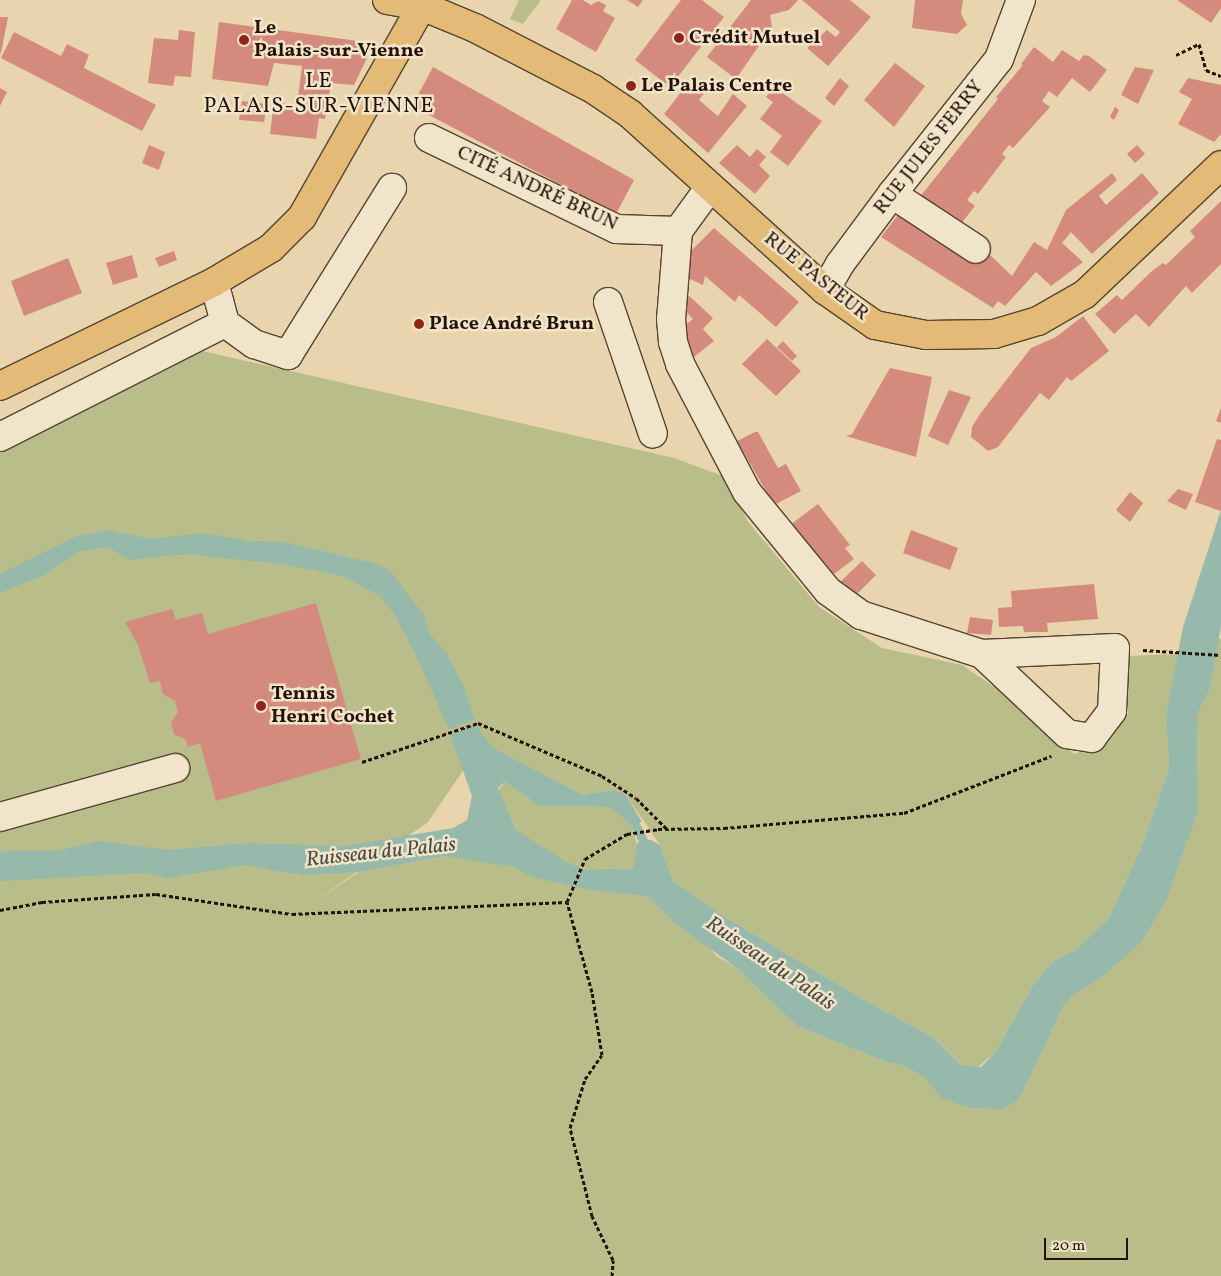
<!DOCTYPE html>
<html>
<head>
<meta charset="utf-8">
<style>
  body { margin:0 }
  #map { position:relative; width:1221px; height:1276px; overflow:hidden; background:#e8d5ae; font-family:Vollkorn,serif }
  div>[style] { position:absolute }
  [style*='--x'] { left:calc(var(--x)*1px); top:calc(var(--y)*1px); width:calc(var(--w)*1px); rotate:calc(var(--a)*1deg) }
  .green>* { inset:0; background:#b8bd89 }
  .water>* { inset:0; background:#97b9ac }
  .stream>* { height:9px; margin:-4.5px; padding:0 4.5px; transform-origin:4.5px; border-radius:4.5px; background:#97b9ac }
  .building>* { inset:0; background:#d48b7d }
  .path>* { height:3px; margin-top:-1.5px; transform-origin:0; background:repeating-linear-gradient(90deg,#251207 0 4px,transparent 0 6.5px) }
  .roads { filter:drop-shadow(1px 0 #564331) drop-shadow(-1px 0 #564331) drop-shadow(0 1px #564331) drop-shadow(0 -1px #564331) }
  .minor>* { height:28px; margin:-14px; padding:0 14px; transform-origin:14px; border-radius:14px; background:#f0e4ca }
  .major>* { height:28px; margin:-14px; padding:0 14px; transform-origin:14px; border-radius:14px; background:#e4ba77 }
  .dots>* { width:14px; height:14px; translate:-50% -50%; box-sizing:border-box; border:2px solid #f0e4ca; border-radius:50% }
  span { translate:-50% -50%; white-space:nowrap; text-align:center; line-height:1.15; -webkit-text-stroke:5px #f0e4ca; paint-order:stroke }
  .poi-label { font-size:20px; color:#251207; font-weight:700 }
  .left { translate:0 -50%; text-align:left }
  .street-label { font-size:20px; color:#251207 }
  .water-label { font-size:21px; color:#4d4c41; font-style:italic }
  .quarter-label { font-size:22px; color:#251207; letter-spacing:1px }
  .scale { position:absolute; left:1044px; top:1238px; width:84px; height:22px; box-sizing:border-box; border:2px solid #251207; border-top:0; padding-left:6px; font-size:15px; line-height:18px; white-space:nowrap; color:#251207; -webkit-text-stroke:4px #f0e4ca; paint-order:stroke }
</style>
</head>
<body>
<div id="map">
  <div class="green">
    <i style="clip-path:polygon(519px 0,541px 0,523px 24px,510px 19px)"></i>
    <i style="clip-path:polygon(189px 348px,674px 458px,723px 476px,749px 523px,819px 607px,882px 648px,962px 665px,1015px 701px,1074px 754px,1107px 743px,1128px 714px,1128px 656px,1178px 654px,1166px 713px,1169px 768px,1143px 843px,1108px 919px,1077px 949px,1053px 961px,1033px 985px,996px 1051px,978px 1067px,961px 1065px,933px 1037px,871px 1004px,720px 914px,673px 881px,660px 845px,626px 795px,614px 790px,583px 795px,492px 747px,484px 740px,428px 822px,311px 904px,359px 872px,446px 856px,505px 782px,539px 806px,610px 807px,631px 825px,637px 844px,716px 956px,734px 966px,797px 1026px,886px 1062px,905px 1066px,925px 1078px,944px 1099px,1019px 1100px,1064px 1005px,1073px 995px,1100px 979px,1140px 942px,1198px 810px,1197px 715px,1210px 689px,1218px 638px,1221px 639px,1221px 1276px,0 1276px,0 447px)"></i>
  </div>
  <div class="water">
    <i style="clip-path:polygon(1221px 510px,1221px 626px,1210px 689px,1197px 715px,1198px 810px,1166px 901px,1141px 942px,1100px 979px,1073px 995px,1064px 1005px,1019px 1100px,1001px 1109px,970px 1108px,943px 1099px,925px 1078px,905px 1066px,886px 1062px,797px 1026px,734px 966px,676px 924px,647px 896px,590px 890px,532px 877px,514px 867px,446px 856px,359px 872px,302px 875px,245px 865px,168px 878px,145px 873px,0 881px,0 852px,6px 851px,55px 851px,100px 841px,168px 850px,247px 843px,344px 846px,453px 828px,467px 820px,472px 796px,450px 734px,476px 725px,492px 747px,583px 795px,614px 790px,626px 795px,642px 822px,631px 825px,610px 807px,539px 806px,505px 782px,498px 788px,515px 829px,564px 861px,584px 870px,633px 869px,637px 844px,641px 840px,651px 840px,660px 845px,673px 881px,720px 914px,871px 1004px,933px 1037px,961px 1065px,981px 1067px,996px 1051px,1033px 985px,1053px 961px,1077px 949px,1108px 919px,1143px 843px,1169px 768px,1166px 713px,1183px 627px)"></i>
    <i style="clip-path:polygon(107px 530px,151px 539px,204px 533px,248px 541px,283px 542px,381px 565px,390px 571px,425px 616px,429px 633px,447px 654px,465px 689px,474px 720px,449px 729px,413px 649px,394px 614px,380px 596px,343px 576px,281px 564px,185px 554px,129px 560px,108px 547px,80px 551px,44px 575px,0 593px,0 574px,77px 536px)"></i>
  </div>
  <div class="stream">
    <i style="--x:631;--y:816;--w:37;--a:64"></i>
  </div>
  <div class="building">
    <i style="clip-path:polygon(572px 0,583px 0,591px 5px,598px 1px,606px 5px,603px 11px,615px 18px,596px 52px,556px 29px)"></i>
    <i style="clip-path:polygon(627px 0,643px 0,638px 7px)"></i>
    <i style="clip-path:polygon(681px 0,702px 0,724px 17px,670px 87px,635px 60px)"></i>
    <i style="clip-path:polygon(751px 0,798px 0,789px 10px,770px 15px,772px 27px,736px 79px,707px 57px)"></i>
    <i style="clip-path:polygon(802px 0,850px 0,871px 17px,828px 66px,807px 48px,827px 30px,836px 37px,840px 32px)"></i>
    <i style="clip-path:polygon(915px 0,963px 0,961px 14px,967px 25px,957px 34px,912px 28px)"></i>
    <i style="clip-path:polygon(1177px 0,1221px 0,1221px 8px,1211px 23px)"></i>
    <i style="clip-path:polygon(0 17px,8px 17px,1px 53px,0 53px)"></i>
    <i style="clip-path:polygon(219px 22px,358px 41px,367px 58px,354px 85px,331px 83px,325px 119px,319px 118px,316px 139px,270px 134px,274px 102px,297px 105px,302px 66px,274px 63px,268px 86px,212px 79px)"></i>
    <i style="clip-path:polygon(179px 30px,195px 32px,191px 77px,175px 76px,173px 86px,148px 83px,154px 38px,178px 40px)"></i>
    <i style="clip-path:polygon(14px 32px,61px 56px,67px 44px,89px 55px,84px 68px,156px 105px,142px 131px,1px 58px)"></i>
    <i style="clip-path:polygon(1034px 47px,1053px 62px,1062px 50px,1079px 61px,1084px 55px,1089px 56px,1107px 70px,1090px 92px,1072px 78px,1057px 97px,1049px 91px,1042px 101px,1050px 107px,1013px 148px,1009px 145px,1002px 154px,1006px 157px,978px 194px,974px 191px,967px 200px,975px 206px,960px 225px,919px 198px,998px 99px,996px 97px,1023px 65px,1021px 64px)"></i>
    <i style="clip-path:polygon(895px 63px,925px 86px,894px 127px,864px 100px)"></i>
    <i style="clip-path:polygon(433px 67px,634px 180px,616px 214px,412px 106px)"></i>
    <i style="clip-path:polygon(1135px 67px,1154px 70px,1138px 104px,1121px 95px)"></i>
    <i style="clip-path:polygon(692px 78px,707px 89px,699px 100px,718px 116px,733px 94px,747px 106px,708px 153px,664px 114px)"></i>
    <i style="clip-path:polygon(840px 78px,849px 86px,834px 106px,825px 98px)"></i>
    <i style="clip-path:polygon(1188px 78px,1221px 85px,1221px 134px,1214px 142px,1178px 124px,1192px 99px,1179px 92px)"></i>
    <i style="clip-path:polygon(774px 87px,822px 121px,788px 166px,770px 152px,782px 136px,760px 119px,773px 102px,766px 97px)"></i>
    <i style="clip-path:polygon(0 88px,7px 92px,0 106px)"></i>
    <i style="clip-path:polygon(242px 101px,267px 104px,264px 122px,239px 120px)"></i>
    <i style="clip-path:polygon(1115px 107px,1119px 110px,1114px 120px,1110px 117px)"></i>
    <i style="clip-path:polygon(149px 145px,165px 152px,159px 170px,142px 163px)"></i>
    <i style="clip-path:polygon(737px 145px,750px 157px,757px 149px,766px 157px,759px 165px,770px 176px,755px 194px,719px 163px)"></i>
    <i style="clip-path:polygon(1137px 145px,1145px 154px,1135px 163px,1127px 154px)"></i>
    <i style="clip-path:polygon(1112px 173px,1117px 180px,1099px 196px,1106px 205px,1142px 173px,1159px 193px,1092px 254px,1071px 232px,1062px 243px,1083px 262px,1051px 286px,1036px 272px,1005px 306px,998px 301px,993px 308px,881px 237px,901px 211px,988px 253px,1012px 276px,1034px 242px,1047px 250px,1066px 210px)"></i>
    <i style="clip-path:polygon(1221px 201px,1221px 264px,1192px 293px,1186px 286px,1149px 327px,1136px 314px,1114px 334px,1095px 314px,1117px 295px,1122px 300px,1152px 271px,1163px 263px,1166px 265px,1195px 237px,1190px 231px)"></i>
    <i style="clip-path:polygon(714px 228px,799px 302px,776px 327px,739px 295px,735px 302px,705px 276px,703px 285px,686px 277px,690px 252px)"></i>
    <i style="clip-path:polygon(174px 251px,177px 260px,159px 267px,155px 258px)"></i>
    <i style="clip-path:polygon(132px 255px,138px 277px,113px 285px,106px 263px)"></i>
    <i style="clip-path:polygon(68px 258px,82px 293px,24px 316px,11px 281px)"></i>
    <i style="clip-path:polygon(686px 293px,713px 318px,703px 329px,714px 341px,689px 361px,680px 330px,693px 319px,683px 308px)"></i>
    <i style="clip-path:polygon(1083px 316px,1109px 351px,1071px 381px,1067px 377px,1049px 400px,1040px 393px,998px 447px,988px 451px,971px 437px,972px 427px,980px 414px,1031px 348px,1056px 337px)"></i>
    <i style="clip-path:polygon(767px 339px,801px 371px,776px 396px,742px 364px)"></i>
    <i style="clip-path:polygon(783px 341px,797px 356px,792px 361px,777px 347px)"></i>
    <i style="clip-path:polygon(890px 368px,932px 377px,916px 457px,846px 436px,852px 434px)"></i>
    <i style="clip-path:polygon(949px 390px,971px 397px,948px 445px,928px 436px)"></i>
    <i style="clip-path:polygon(1221px 408px,1221px 423px,1216px 421px)"></i>
    <i style="clip-path:polygon(755px 432px,758px 432px,778px 468px,786px 464px,801px 491px,774px 505px,737px 441px)"></i>
    <i style="clip-path:polygon(1217px 439px,1221px 440px,1221px 511px,1195px 502px)"></i>
    <i style="clip-path:polygon(1178px 489px,1193px 494px,1186px 510px,1167px 501px)"></i>
    <i style="clip-path:polygon(1130px 492px,1143px 503px,1130px 522px,1116px 510px)"></i>
    <i style="clip-path:polygon(818px 504px,850px 545px,845px 548px,854px 559px,834px 574px,825px 563px,821px 567px,790px 525px)"></i>
    <i style="clip-path:polygon(911px 530px,958px 548px,950px 570px,903px 553px)"></i>
    <i style="clip-path:polygon(862px 561px,876px 575px,856px 595px,839px 583px)"></i>
    <i style="clip-path:polygon(1094px 584px,1098px 619px,1047px 623px,1048px 632px,1024px 632px,1023px 626px,999px 627px,998px 608px,1012px 607px,1011px 591px)"></i>
    <i style="clip-path:polygon(316px 603px,361px 759px,216px 801px,200px 743px,188px 747px,186px 740px,174px 734px,171px 722px,178px 712px,175px 701px,163px 694px,160px 681px,150px 683px,138px 645px,125px 622px,172px 609px,176px 620px,202px 613px,208px 634px)"></i>
    <i style="clip-path:polygon(970px 617px,993px 620px,991px 635px,967px 633px)"></i>
  </div>
  <div class="path">
    <i style="--x:1176;--y:55;--w:25;--a:-26"></i>
    <i style="--x:1199;--y:44;--w:27;--a:75"></i>
    <i style="--x:1206;--y:70;--w:16;--a:22"></i>
    <i style="--x:1143;--y:650;--w:78;--a:3.7"></i>
    <i style="--x:362;--y:762;--w:122;--a:-18.6"></i>
    <i style="--x:478;--y:723;--w:135;--a:23.1"></i>
    <i style="--x:602;--y:776;--w:40;--a:32.9"></i>
    <i style="--x:636;--y:798;--w:44;--a:45"></i>
    <i style="--x:0;--y:910;--w:43;--a:-10.8"></i>
    <i style="--x:42;--y:902;--w:114;--a:-4"></i>
    <i style="--x:156;--y:894;--w:137;--a:8.4"></i>
    <i style="--x:292;--y:914;--w:275;--a:-2.5"></i>
    <i style="--x:612;--y:1276;--w:16;--a:-86"></i>
    <i style="--x:613;--y:1260;--w:49;--a:-115.5"></i>
    <i style="--x:592;--y:1216;--w:91;--a:-104"></i>
    <i style="--x:570;--y:1128;--w:51;--a:-73"></i>
    <i style="--x:585;--y:1079;--w:29;--a:-55"></i>
    <i style="--x:602;--y:1055;--w:64;--a:-99"></i>
    <i style="--x:592;--y:992;--w:93;--a:-105.5"></i>
    <i style="--x:567;--y:902;--w:47;--a:-67.3"></i>
    <i style="--x:585;--y:859;--w:49;--a:-30.8"></i>
    <i style="--x:627;--y:834;--w:31;--a:-9"></i>
    <i style="--x:658;--y:829;--w:66;--a:-0.9"></i>
    <i style="--x:724;--y:828;--w:181;--a:-4.8"></i>
    <i style="--x:904;--y:813;--w:158;--a:-21.2"></i>
  </div>
  <div class="roads">
    <div class="minor">
      <i style="--x:429;--y:138;--w:208;--a:25.9"></i>
      <i style="--x:616;--y:229;--w:62;--a:1.8"></i>
      <i style="--x:710;--y:187;--w:54;--a:126"></i>
      <i style="--x:678;--y:231;--w:88;--a:94.5"></i>
      <i style="--x:671;--y:319;--w:23;--a:85"></i>
      <i style="--x:673;--y:342;--w:23;--a:72"></i>
      <i style="--x:680;--y:364;--w:144;--a:62.4"></i>
      <i style="--x:747;--y:492;--w:128;--a:50.7"></i>
      <i style="--x:828;--y:591;--w:41;--a:36"></i>
      <i style="--x:861;--y:615;--w:127;--a:17.9"></i>
      <i style="--x:982;--y:654;--w:133;--a:-2.6"></i>
      <i style="--x:1115;--y:648;--w:63;--a:92.7"></i>
      <i style="--x:1112;--y:711;--w:34;--a:127"></i>
      <i style="--x:1092;--y:738;--w:25;--a:-171"></i>
      <i style="--x:1067;--y:734;--w:117;--a:-136.7"></i>
      <i style="--x:892;--y:194;--w:100;--a:33.2"></i>
      <i style="--x:825;--y:290;--w:30;--a:-60"></i>
      <i style="--x:840;--y:264;--w:87;--a:-53.4"></i>
      <i style="--x:892;--y:194;--w:172;--a:-51.6"></i>
      <i style="--x:999;--y:59;--w:63;--a:-69.6"></i>
      <i style="--x:608;--y:302;--w:139;--a:71.2"></i>
      <i style="--x:225;--y:323;--w:36;--a:36"></i>
      <i style="--x:254;--y:344;--w:36;--a:18"></i>
      <i style="--x:288;--y:355;--w:197;--a:-58.1"></i>
      <i style="--x:0;--y:437;--w:252;--a:-26.9"></i>
      <i style="--x:225;--y:323;--w:42;--a:-105"></i>
      <i style="--x:0;--y:817;--w:182;--a:-15.6"></i>
    </div>
    <div class="major">
      <i style="--x:387;--y:0;--w:36;--a:10"></i>
      <i style="--x:422;--y:6;--w:57;--a:22.5"></i>
      <i style="--x:475;--y:28;--w:133;--a:27.3"></i>
      <i style="--x:593;--y:89;--w:45;--a:34"></i>
      <i style="--x:630;--y:114;--w:263;--a:42.1"></i>
      <i style="--x:825;--y:290;--w:61;--a:35"></i>
      <i style="--x:875;--y:325;--w:52;--a:11.1"></i>
      <i style="--x:926;--y:335;--w:68;--a:-0.8"></i>
      <i style="--x:994;--y:334;--w:46;--a:-16.5"></i>
      <i style="--x:1038;--y:321;--w:54;--a:-29.9"></i>
      <i style="--x:1085;--y:294;--w:187;--a:-43.5"></i>
      <i style="--x:0;--y:386;--w:238;--a:-25.9"></i>
      <i style="--x:214;--y:282;--w:66;--a:-30.8"></i>
      <i style="--x:271;--y:248;--w:44;--a:-45"></i>
      <i style="--x:302;--y:217;--w:243;--a:-60.4"></i>
    </div>
  </div>
  <div class="dots">
    <i style="left:679px;top:38px;background:#8f2418"></i>
    <i style="left:244px;top:40px;background:#8f2418"></i>
    <i style="left:631px;top:86px;background:#8f2418"></i>
    <i style="left:419px;top:324px;background:#8f2418"></i>
    <i style="left:261px;top:706px;background:#8f2418"></i>
  </div>
  <div class="poi-label">
    <span class="left" style="left:254px;top:40px">Le<br>Palais-sur-Vienne</span>
    <span class="left" style="left:689px;top:38px">Crédit Mutuel</span>
    <span class="left" style="left:641px;top:86px">Le Palais Centre</span>
    <span class="left" style="left:429px;top:324px">Place André Brun</span>
    <span class="left" style="left:271px;top:706px">Tennis<br>Henri Cochet</span>
  </div>
  <div class="street-label">
    <span style="left:929px;top:148px;rotate:-52deg">RUE JULES FERRY</span>
    <span style="left:537px;top:189px;rotate:25deg">CITÉ ANDRÉ BRUN</span>
    <span style="left:816px;top:277px;rotate:39deg">RUE PASTEUR</span>
  </div>
  <div class="water-label">
    <span style="left:381px;top:853px;rotate:-6deg">Ruisseau du Palais</span>
    <span style="left:770px;top:964px;rotate:34deg">Ruisseau du Palais</span>
  </div>
  <div class="quarter-label">
    <span style="left:319px;top:94px">LE<br>PALAIS-SUR-VIENNE</span>
  </div>
  <div class="scale">20 m</div>
</div>
</body>
</html>
